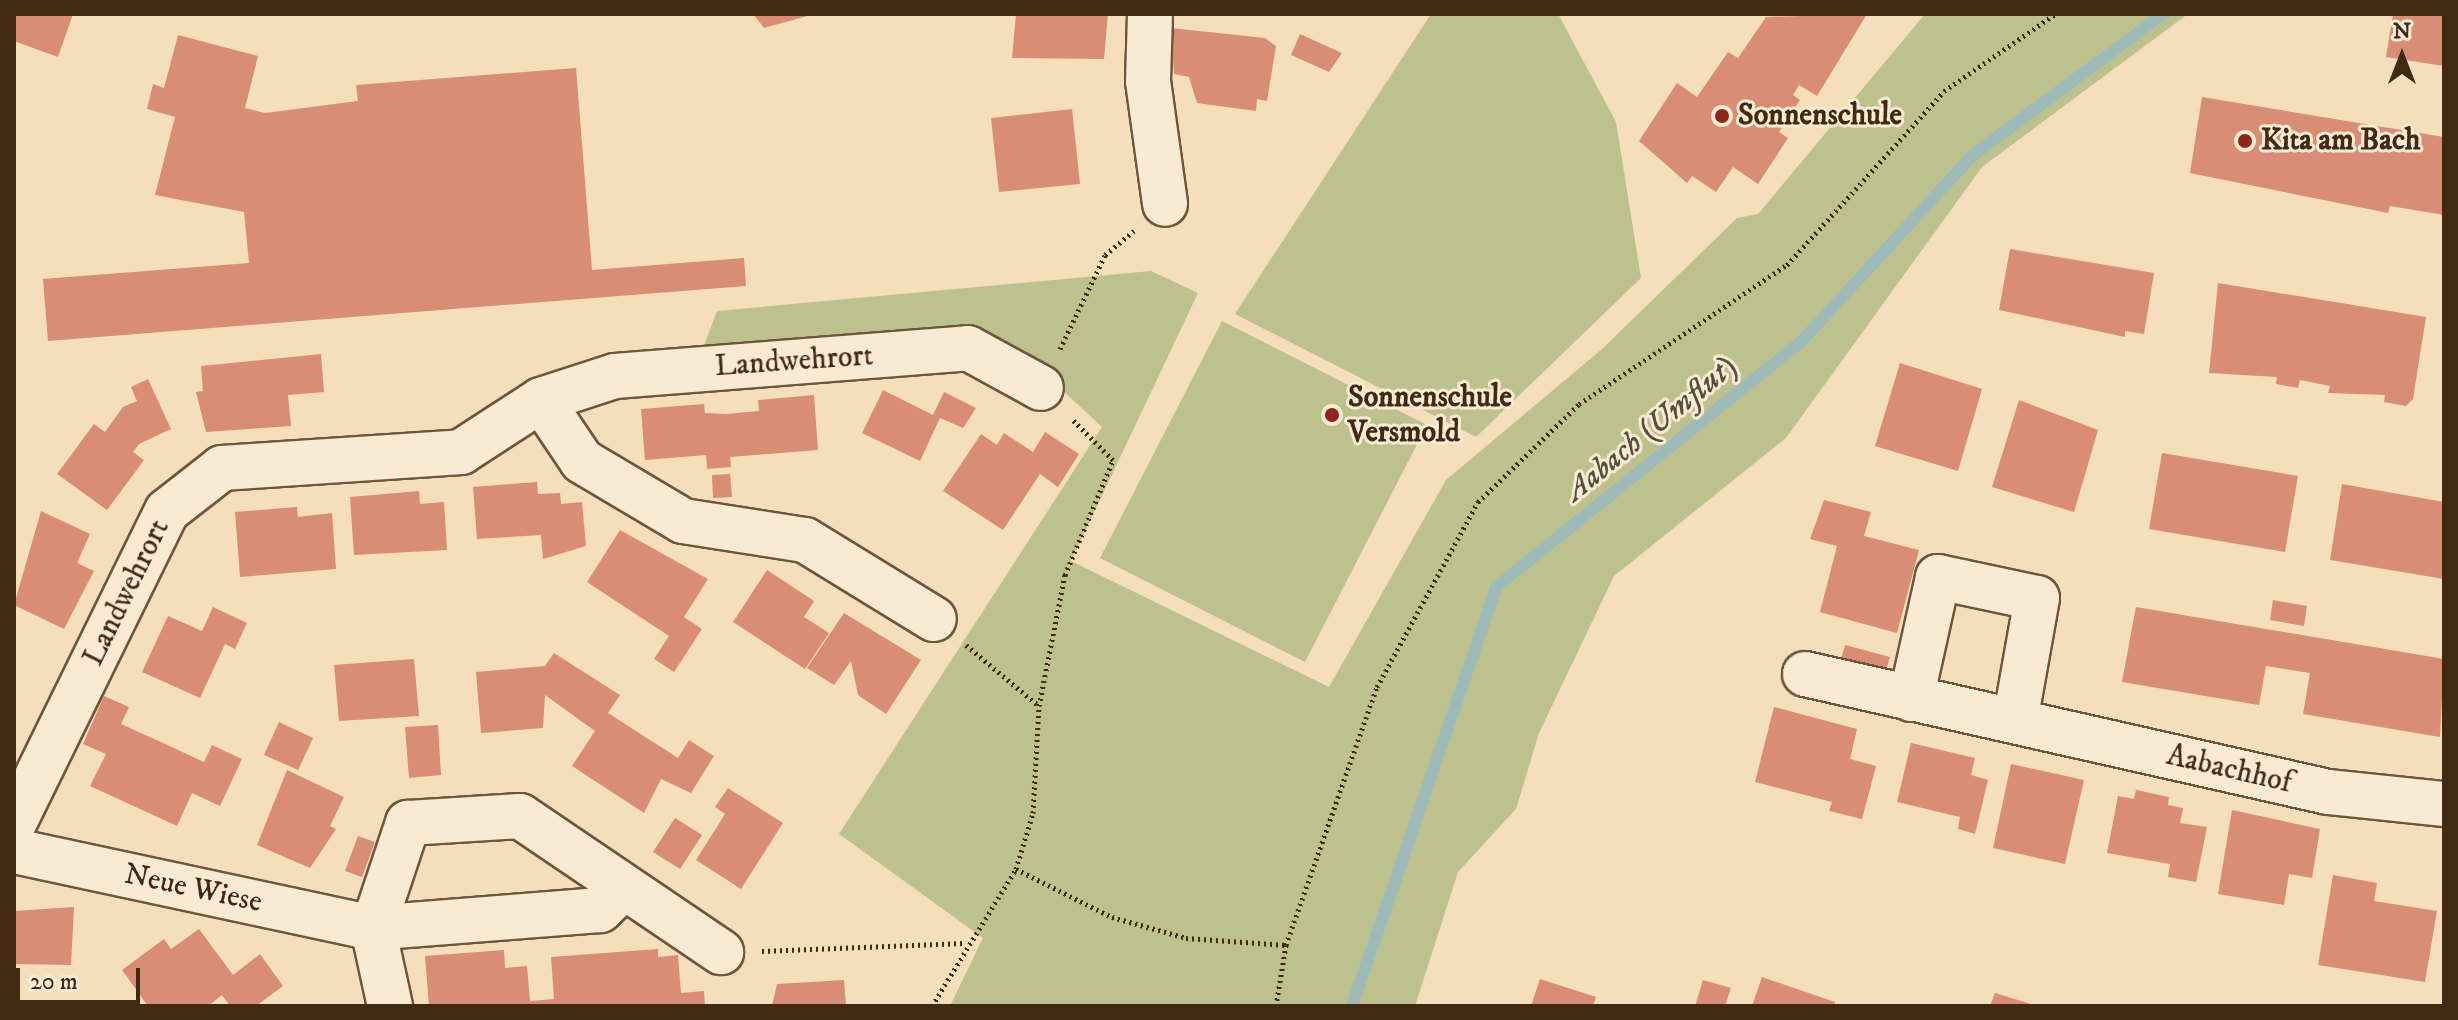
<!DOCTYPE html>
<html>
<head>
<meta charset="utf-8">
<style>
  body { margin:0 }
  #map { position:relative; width:2458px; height:1020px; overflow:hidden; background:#f5debb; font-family:"IM FELL DW Pica",serif }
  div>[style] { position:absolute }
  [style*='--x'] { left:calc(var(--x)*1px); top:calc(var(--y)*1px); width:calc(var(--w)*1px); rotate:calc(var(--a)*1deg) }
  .green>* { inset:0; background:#bdc18e }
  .stream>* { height:12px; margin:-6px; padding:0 6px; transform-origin:6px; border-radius:6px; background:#9fbbb9 }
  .building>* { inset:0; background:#d98d75 }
  .path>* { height:5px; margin-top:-2.5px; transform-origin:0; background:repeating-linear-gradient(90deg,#412913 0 2px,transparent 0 6px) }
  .roads { filter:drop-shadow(2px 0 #6e563d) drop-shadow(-2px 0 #6e563d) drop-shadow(0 2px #6e563d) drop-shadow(0 -2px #6e563d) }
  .street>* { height:44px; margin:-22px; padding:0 22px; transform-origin:22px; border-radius:22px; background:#f8ead3 }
  .dots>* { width:22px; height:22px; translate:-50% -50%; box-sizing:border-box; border:4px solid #f8ead3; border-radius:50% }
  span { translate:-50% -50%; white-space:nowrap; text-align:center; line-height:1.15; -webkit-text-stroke:6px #f8ead3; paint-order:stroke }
  .poi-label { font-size:30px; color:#412913; font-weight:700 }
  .left { translate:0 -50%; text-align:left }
  .street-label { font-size:30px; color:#412913 }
  .water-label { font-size:32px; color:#584e3c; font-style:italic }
  .frame { position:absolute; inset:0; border:16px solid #412913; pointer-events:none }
  .north { position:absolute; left:2362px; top:16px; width:80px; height:80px; -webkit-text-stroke:6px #f8ead3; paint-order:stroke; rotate:0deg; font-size:22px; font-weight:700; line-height:32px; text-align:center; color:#412913 }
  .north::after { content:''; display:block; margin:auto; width:28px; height:36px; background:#412913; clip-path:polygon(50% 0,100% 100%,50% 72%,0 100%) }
  .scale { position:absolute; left:16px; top:968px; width:124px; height:36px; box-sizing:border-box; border:4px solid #412913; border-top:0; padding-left:10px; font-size:24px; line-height:28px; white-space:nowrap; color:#412913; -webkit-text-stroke:6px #f8ead3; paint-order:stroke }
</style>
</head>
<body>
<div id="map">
  <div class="green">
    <i style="clip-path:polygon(1431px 14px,1558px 14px,1616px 122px,1641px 278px,1476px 437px,1235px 314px)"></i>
    <i style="clip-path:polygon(1925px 14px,2188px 14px,1982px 167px,1786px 438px,1614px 576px,1539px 733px,1516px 809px,1458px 872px,1415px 1006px,950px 1006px,983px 938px,839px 834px,1102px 427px,1060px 388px,972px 338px,700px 356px,717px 311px,1151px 271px,1198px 293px,1071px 561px,1329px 687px,1446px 480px,1602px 349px,1737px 218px,1758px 214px)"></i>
    <i style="clip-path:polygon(1222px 321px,1427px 425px,1305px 662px,1100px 558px)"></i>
  </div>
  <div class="stream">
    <i style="--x:1352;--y:1006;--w:443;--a:-71"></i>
    <i style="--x:1496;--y:587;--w:390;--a:-38.8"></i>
    <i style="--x:1800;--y:343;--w:255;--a:-47.4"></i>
    <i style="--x:1973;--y:155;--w:237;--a:-36.6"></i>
  </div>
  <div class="building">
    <i style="clip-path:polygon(14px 14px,73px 14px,58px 57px,14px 41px)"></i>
    <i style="clip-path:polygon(753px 14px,811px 14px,811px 15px,764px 28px)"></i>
    <i style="clip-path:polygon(1016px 14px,1108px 14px,1104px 59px,1012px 58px)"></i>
    <i style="clip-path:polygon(1867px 14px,1817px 96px,1799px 85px,1793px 95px,1800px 100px,1779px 132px,1788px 138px,1758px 184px,1733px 167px,1716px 192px,1692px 176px,1687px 183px,1639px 141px,1677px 83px,1697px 97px,1728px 52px,1738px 58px,1766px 17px)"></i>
    <i style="clip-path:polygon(2393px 14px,2444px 14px,2444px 66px,2386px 57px)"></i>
    <i style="clip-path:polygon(1171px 28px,1265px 38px,1276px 46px,1267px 101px,1257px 99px,1256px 111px,1197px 103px,1189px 77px,1174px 74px)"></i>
    <i style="clip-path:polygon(1300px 34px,1342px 53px,1329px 72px,1291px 55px)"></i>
    <i style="clip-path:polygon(178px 35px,258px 56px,245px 108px,265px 113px,358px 101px,356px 85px,576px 68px,592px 270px,744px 258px,746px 286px,48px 341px,43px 279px,249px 263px,244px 212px,155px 195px,175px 117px,147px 109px,153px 84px,164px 88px)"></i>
    <i style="clip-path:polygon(2202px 97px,2444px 137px,2444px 215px,2390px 206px,2388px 213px,2190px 173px)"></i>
    <i style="clip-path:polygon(1072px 109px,1080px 184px,999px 192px,991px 118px)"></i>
    <i style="clip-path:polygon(2010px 249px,2154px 273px,2144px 334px,2125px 331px,2125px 337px,1999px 310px)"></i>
    <i style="clip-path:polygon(2218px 283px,2426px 317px,2413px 399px,2406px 406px,2384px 402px,2385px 395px,2328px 393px,2330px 386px,2300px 380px,2298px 388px,2276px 384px,2277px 377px,2209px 373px)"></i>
    <i style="clip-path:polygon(321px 354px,324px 392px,288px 395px,291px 426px,206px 432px,196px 392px,203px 391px,201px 366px)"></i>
    <i style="clip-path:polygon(1900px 363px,1982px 389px,1958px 471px,1875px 446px)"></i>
    <i style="clip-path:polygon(148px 379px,171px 429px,139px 444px,133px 452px,144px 460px,107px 510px,57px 474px,94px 424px,105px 432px,123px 407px,137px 401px,131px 387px)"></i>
    <i style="clip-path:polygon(883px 390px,933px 415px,944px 392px,976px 408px,963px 428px,940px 418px,920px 461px,862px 433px)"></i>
    <i style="clip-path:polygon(814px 395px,818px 450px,730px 457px,731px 467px,707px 469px,706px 455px,645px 460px,641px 409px,704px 404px,705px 413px,726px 414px,759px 411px,758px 400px)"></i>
    <i style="clip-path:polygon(2019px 400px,2098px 430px,2074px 512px,1992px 487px)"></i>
    <i style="clip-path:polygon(1045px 432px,1079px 454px,1058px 487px,1040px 474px,1003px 530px,943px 491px,981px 434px,997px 445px,1004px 433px,1033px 452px)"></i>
    <i style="clip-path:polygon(2162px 453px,2298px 476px,2285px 552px,2149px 529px)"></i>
    <i style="clip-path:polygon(730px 474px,732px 497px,713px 498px,712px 475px)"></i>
    <i style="clip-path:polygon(537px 482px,538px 494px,560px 493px,561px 504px,582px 502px,586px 546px,543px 559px,541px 535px,477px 539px,473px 487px)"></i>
    <i style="clip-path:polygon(2342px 484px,2444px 502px,2444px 579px,2330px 560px)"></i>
    <i style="clip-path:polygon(419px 491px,420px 504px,444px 502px,447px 550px,354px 555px,350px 497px)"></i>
    <i style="clip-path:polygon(1824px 500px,1871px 512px,1864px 536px,1919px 550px,1897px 633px,1820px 612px,1837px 546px,1810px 539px)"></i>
    <i style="clip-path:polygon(297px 507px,298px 517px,332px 513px,336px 569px,240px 577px,235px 512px)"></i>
    <i style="clip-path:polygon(41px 511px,90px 534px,77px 563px,94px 571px,64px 629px,14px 605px)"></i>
    <i style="clip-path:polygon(620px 530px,708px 579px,684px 617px,702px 629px,674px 672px,654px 659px,669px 636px,587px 582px)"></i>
    <i style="clip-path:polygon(767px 570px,814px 601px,804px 617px,829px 633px,805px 669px,733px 622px)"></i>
    <i style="clip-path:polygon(2273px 600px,2307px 606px,2304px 626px,2270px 620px)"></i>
    <i style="clip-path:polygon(213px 607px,247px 623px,235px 649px,225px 644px,200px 698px,142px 672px,168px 616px,202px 631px)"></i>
    <i style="clip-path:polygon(2136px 607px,2444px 659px,2440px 737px,2303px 714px,2310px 673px,2266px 666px,2259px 705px,2122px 682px)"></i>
    <i style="clip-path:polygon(844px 613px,921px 660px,886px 714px,858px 695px,851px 661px,834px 685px,807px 668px)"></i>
    <i style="clip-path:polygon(1845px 645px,1890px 657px,1885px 674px,1840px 663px)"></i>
    <i style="clip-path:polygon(554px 653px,620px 695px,608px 713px,678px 758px,689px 740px,714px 756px,691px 793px,661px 779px,644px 813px,572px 766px,595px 731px,545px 695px,543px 728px,481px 733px,476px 672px,545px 666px)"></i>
    <i style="clip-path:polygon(414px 659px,419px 716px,339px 721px,334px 665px)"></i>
    <i style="clip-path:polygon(104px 696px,129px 707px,121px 724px,163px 743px,204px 762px,212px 745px,242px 759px,220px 806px,192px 793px,177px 826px,90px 786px,106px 754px,83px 744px)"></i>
    <i style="clip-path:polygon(1774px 707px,1857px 729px,1850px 759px,1876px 766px,1862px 819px,1829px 811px,1832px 802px,1755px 782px)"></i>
    <i style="clip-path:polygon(279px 722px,313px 738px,298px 770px,264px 755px)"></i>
    <i style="clip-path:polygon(438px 725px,441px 775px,409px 778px,405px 727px)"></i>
    <i style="clip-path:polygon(1911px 743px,1975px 758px,1971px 775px,1988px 780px,1975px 834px,1958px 829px,1960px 817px,1897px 802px)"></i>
    <i style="clip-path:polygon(2011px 764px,2084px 780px,2065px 864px,1993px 848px)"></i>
    <i style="clip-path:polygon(287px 770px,344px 797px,330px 826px,336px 829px,310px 868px,257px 845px)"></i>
    <i style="clip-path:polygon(728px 788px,783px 823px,741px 889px,696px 860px,725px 814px,715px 807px)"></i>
    <i style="clip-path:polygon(2136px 790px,2169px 797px,2168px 805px,2183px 808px,2180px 823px,2207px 827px,2196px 882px,2168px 877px,2170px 864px,2107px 853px,2118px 796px,2134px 799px)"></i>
    <i style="clip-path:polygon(2232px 810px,2320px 829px,2312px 878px,2289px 874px,2284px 905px,2218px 894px)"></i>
    <i style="clip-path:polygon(675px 818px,702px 835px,680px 869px,653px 852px)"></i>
    <i style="clip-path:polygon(358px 836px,375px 842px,362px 877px,345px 871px)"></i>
    <i style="clip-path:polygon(2333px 875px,2377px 883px,2374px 901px,2437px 911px,2425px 982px,2318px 965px)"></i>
    <i style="clip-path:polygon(74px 907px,71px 965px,14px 964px,14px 911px)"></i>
    <i style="clip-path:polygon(199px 929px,233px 975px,260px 954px,283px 986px,256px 1006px,230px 1006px,222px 995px,208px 1006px,148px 1006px,122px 970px,164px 939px,171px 949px)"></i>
    <i style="clip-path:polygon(658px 949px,658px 957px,678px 955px,681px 993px,704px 991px,705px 1006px,429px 1006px,425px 956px,504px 950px,505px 968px,527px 966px,530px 1001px,554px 999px,551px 957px)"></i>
    <i style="clip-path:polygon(1762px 977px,1835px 1002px,1834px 1006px,1752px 1006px)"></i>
    <i style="clip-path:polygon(1540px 979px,1596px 997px,1593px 1006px,1531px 1006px)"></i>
    <i style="clip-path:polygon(844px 980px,846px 1006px,772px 1006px,777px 984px)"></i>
    <i style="clip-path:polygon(1703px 980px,1731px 988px,1725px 1006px,1695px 1006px)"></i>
    <i style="clip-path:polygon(1995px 993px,2034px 1005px,2034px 1006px,1990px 1006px)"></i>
  </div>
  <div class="path">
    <i style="--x:1060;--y:349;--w:104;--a:-64.4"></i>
    <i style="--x:1105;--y:255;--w:38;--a:-40"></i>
    <i style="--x:966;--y:645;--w:95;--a:39.9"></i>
    <i style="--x:1016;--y:869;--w:107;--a:26.6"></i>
    <i style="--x:1112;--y:917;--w:77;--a:15.8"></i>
    <i style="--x:1186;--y:938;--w:100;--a:4"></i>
    <i style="--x:762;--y:951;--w:202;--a:-2.3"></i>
    <i style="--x:932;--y:1006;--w:161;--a:-58.5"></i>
    <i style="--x:1016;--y:869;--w:59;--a:-73.1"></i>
    <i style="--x:1033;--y:813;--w:107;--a:-86.8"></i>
    <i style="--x:1039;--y:706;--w:134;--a:-78.8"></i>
    <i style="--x:1065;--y:575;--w:125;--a:-67.3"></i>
    <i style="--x:1113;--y:460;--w:59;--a:-135"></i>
    <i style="--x:1276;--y:1006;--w:62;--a:-80.7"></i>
    <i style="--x:1286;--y:945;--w:274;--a:-70.6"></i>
    <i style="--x:1377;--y:687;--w:211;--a:-61.4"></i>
    <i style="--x:1478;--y:502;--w:141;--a:-44.1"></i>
    <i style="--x:1579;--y:404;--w:250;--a:-33.8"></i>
    <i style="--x:1787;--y:265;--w:234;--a:-47.9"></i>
    <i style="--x:1944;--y:91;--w:135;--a:-34.7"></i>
  </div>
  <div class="roads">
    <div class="street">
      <i style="--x:1150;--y:14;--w:67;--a:91.7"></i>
      <i style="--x:1148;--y:81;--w:124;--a:82.1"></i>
      <i style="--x:541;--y:400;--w:78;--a:-18"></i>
      <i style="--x:615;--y:376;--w:354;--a:-4.5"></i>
      <i style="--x:968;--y:348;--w:83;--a:28.7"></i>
      <i style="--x:1805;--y:674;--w:536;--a:12.71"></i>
      <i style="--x:2328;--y:792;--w:117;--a:5.9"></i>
      <i style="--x:1911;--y:699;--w:125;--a:-77.5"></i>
      <i style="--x:1938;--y:577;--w:101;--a:12"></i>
      <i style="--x:2037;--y:598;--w:125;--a:100.1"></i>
      <i style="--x:14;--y:823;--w:347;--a:-63.9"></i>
      <i style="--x:167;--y:511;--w:70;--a:-38"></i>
      <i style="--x:222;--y:468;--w:240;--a:-3.8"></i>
      <i style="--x:461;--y:452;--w:95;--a:-33"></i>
      <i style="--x:541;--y:400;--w:73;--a:56.1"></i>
      <i style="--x:582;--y:461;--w:117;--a:30.7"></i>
      <i style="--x:683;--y:521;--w:123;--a:8.9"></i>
      <i style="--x:805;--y:540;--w:151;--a:31.5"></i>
      <i style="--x:14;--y:851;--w:367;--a:12.1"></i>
      <i style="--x:373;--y:928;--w:80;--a:77.7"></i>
      <i style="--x:623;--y:888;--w:32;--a:136"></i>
      <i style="--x:600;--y:910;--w:228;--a:175.5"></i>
      <i style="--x:373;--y:928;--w:111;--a:-71.6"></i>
      <i style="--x:408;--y:823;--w:112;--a:-3.6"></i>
      <i style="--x:520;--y:816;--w:243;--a:34.1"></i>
    </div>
  </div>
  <div class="dots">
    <i style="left:1722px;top:116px;background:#8f2418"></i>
    <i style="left:2245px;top:141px;background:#8f2418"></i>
    <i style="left:1332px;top:415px;background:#8f2418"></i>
  </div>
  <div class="poi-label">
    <span class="left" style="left:1738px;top:116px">Sonnenschule</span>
    <span class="left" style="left:2261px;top:141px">Kita am Bach</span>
    <span class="left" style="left:1348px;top:415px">Sonnenschule<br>Versmold</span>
  </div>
  <div class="street-label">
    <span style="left:794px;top:362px;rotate:-4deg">Landwehrort</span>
    <span style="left:127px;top:593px;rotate:-64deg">Landwehrort</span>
    <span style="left:2229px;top:770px;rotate:13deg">Aabachhof</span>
    <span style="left:193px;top:889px;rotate:12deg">Neue Wiese</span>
  </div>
  <div class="water-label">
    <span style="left:1651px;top:429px;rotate:-39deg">Aabach (Umflut)</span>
  </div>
  <div class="frame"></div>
  <div class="north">N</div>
  <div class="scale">20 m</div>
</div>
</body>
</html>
